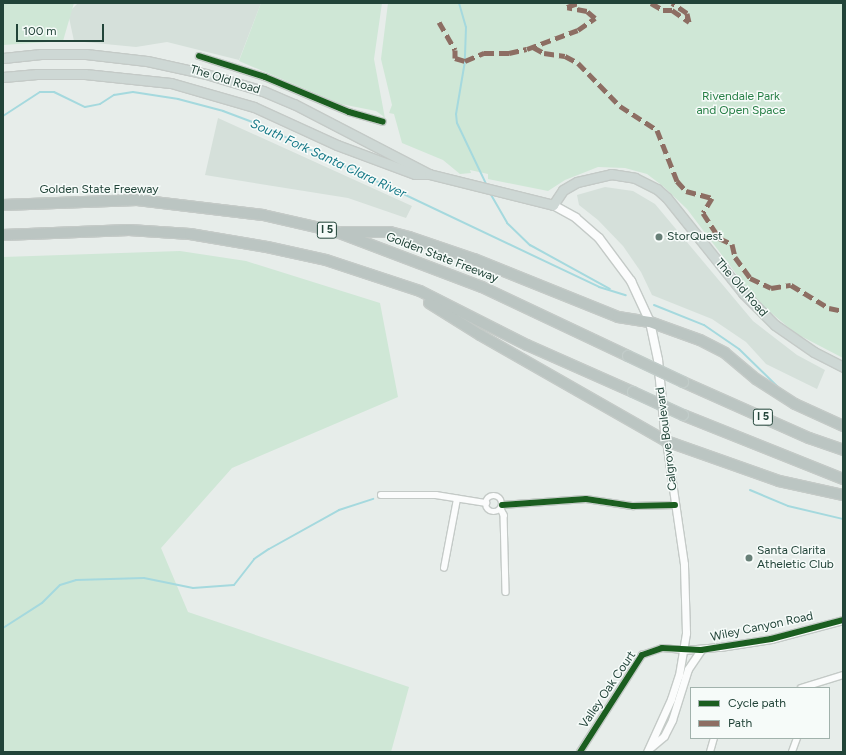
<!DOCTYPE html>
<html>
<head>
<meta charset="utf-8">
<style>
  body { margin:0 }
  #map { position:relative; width:846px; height:755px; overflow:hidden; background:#e7edea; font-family:Figtree,sans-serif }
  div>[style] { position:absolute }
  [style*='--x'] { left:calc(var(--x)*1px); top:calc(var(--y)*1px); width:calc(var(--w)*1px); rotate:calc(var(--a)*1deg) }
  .built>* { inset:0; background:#d5e0da }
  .green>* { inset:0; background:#cfe7d6 }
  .stream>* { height:2px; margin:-1px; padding:0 1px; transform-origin:1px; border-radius:1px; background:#a5d9de }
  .roads { filter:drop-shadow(1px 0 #c4cac7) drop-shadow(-1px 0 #c4cac7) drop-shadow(0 1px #c4cac7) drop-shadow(0 -1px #c4cac7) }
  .minor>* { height:5.5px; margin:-2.75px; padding:0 2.75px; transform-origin:2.75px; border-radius:2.75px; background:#fbfcfc }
  .minor>.ring { margin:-2.75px; padding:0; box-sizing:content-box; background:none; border:5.5px solid #fbfcfc; border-radius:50% }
  .tertiary>* { height:7px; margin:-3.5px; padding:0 3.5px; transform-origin:3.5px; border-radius:3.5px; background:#fbfcfc }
  .secondary>* { height:8px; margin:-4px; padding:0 4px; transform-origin:4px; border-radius:4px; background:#fbfcfc }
  .primary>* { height:9px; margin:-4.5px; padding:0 4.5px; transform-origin:4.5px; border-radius:4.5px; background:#ced8d5 }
  .motorway>* { height:10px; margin:-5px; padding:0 5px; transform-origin:5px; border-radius:5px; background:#bbc5c2 }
  .bridges { filter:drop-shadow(1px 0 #c2ccc9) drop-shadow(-1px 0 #c2ccc9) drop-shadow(0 1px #c2ccc9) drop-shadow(0 -1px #c2ccc9) }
  .motorway-bridge>* { height:10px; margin:-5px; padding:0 5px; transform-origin:5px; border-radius:5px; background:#bbc5c2 }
  .quiet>* { height:5px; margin-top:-2.5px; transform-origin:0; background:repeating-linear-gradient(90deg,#8d6e63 0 10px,transparent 0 15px) }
  .cycleway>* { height:6px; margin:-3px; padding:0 3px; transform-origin:3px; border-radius:3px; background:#1b5e20 }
  .dots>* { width:11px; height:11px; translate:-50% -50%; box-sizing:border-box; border:2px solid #f6fbf9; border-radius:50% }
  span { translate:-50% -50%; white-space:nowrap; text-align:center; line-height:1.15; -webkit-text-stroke:3px #f6fbf9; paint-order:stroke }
  .shield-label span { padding:1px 3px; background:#f6fbf9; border:1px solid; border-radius:3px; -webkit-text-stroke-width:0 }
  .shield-label { font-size:11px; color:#224439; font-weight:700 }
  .street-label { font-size:12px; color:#224439 }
  .park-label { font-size:12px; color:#277f46 }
  .poi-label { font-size:12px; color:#224439 }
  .left { translate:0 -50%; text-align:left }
  .water-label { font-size:13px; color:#157887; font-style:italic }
  .frame { position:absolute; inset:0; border:4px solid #224439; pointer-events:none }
  .legend { position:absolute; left:690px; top:687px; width:140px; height:52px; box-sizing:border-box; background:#f6fbf9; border:1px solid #a1b2ac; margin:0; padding:5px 7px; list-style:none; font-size:12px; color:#224439 }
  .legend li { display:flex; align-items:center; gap:8px; height:20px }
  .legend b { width:20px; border:1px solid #a1b2ac }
  .scale { position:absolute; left:16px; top:24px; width:88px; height:18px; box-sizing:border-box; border:2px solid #224439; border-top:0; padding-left:5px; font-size:12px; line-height:14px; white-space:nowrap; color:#224439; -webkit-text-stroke:3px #f6fbf9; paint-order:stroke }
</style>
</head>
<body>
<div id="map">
  <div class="built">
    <i style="clip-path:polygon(78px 3px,261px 3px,239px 60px,167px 42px,136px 47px,74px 41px,68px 13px)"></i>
    <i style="clip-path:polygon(218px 118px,412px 206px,406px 218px,348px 198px,205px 175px)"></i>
    <i style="clip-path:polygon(605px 187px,633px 191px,655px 204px,753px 321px,797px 355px,825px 370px,817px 389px,766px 364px,746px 342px,712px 319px,652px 295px,641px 272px,623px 246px,598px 220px,579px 205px,577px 195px)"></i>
  </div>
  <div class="green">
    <i style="clip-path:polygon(3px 3px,74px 3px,63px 41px,3px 45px)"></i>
    <i style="clip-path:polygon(261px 3px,382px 3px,374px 59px,386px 124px,383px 116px,376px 111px,341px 104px,239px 61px)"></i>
    <i style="clip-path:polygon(388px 3px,843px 3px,843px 358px,795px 333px,756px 300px,687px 209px,664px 187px,647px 174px,625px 168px,598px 167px,565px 180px,548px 191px,488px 179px,488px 174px,470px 170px,471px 173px,460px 174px,443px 160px,402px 143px,394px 114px,389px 113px,392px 105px,381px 59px)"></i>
    <i style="clip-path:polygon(180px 251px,246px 261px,380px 303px,398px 397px,232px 468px,161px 548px,188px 612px,409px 687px,391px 752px,3px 752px,3px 257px)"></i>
  </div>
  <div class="stream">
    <i style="--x:459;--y:3;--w:25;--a:74"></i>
    <i style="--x:466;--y:27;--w:34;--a:92"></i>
    <i style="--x:465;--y:61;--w:54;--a:99.6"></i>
    <i style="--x:456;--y:114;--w:9;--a:84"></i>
    <i style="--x:457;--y:123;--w:70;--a:64.5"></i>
    <i style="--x:3;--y:116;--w:44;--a:-33"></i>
    <i style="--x:40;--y:92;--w:14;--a:0"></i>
    <i style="--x:54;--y:92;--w:34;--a:26"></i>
    <i style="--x:85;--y:107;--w:15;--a:-11"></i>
    <i style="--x:100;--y:104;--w:17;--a:-33"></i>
    <i style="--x:114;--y:95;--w:19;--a:-9"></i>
    <i style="--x:133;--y:92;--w:46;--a:8.8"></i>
    <i style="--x:178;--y:99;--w:47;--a:14.9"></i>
    <i style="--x:223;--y:111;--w:51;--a:20.6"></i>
    <i style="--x:271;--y:129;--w:29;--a:29"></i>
    <i style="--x:296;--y:143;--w:335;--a:25.4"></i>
    <i style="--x:599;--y:287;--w:28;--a:17"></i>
    <i style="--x:490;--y:193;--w:34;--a:60"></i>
    <i style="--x:507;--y:223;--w:32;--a:44"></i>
    <i style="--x:530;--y:245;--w:91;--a:28.8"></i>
    <i style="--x:654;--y:305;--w:54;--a:21.8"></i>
    <i style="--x:704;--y:325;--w:42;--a:34.4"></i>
    <i style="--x:739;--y:349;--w:54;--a:44.3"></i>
    <i style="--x:750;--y:490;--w:41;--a:22.8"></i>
    <i style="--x:788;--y:506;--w:57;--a:13.3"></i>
    <i style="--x:3;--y:628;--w:46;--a:-32.7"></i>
    <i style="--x:42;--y:603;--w:25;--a:-45"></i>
    <i style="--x:60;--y:585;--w:17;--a:-17"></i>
    <i style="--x:76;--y:580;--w:68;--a:-1.7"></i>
    <i style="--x:144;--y:578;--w:50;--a:11.5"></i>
    <i style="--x:193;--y:588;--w:41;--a:-4.2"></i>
    <i style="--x:234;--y:585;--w:33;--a:-52"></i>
    <i style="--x:254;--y:559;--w:18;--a:-34"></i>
    <i style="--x:269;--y:549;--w:80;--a:-29.1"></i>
    <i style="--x:339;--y:510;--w:36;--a:-18"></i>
  </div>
  <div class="roads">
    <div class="minor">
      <i style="--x:199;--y:56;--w:69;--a:17.7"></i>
      <i style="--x:265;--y:77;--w:91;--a:22.6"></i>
      <i style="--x:349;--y:112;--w:35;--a:16"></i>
      <i style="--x:381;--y:495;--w:55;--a:0"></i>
      <i style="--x:436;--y:495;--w:51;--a:9.1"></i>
      <i class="ring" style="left:486px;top:496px;width:10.5px;height:10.5px"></i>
      <i style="--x:502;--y:505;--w:84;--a:-4.1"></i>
      <i style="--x:586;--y:499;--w:48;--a:8.5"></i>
      <i style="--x:633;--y:506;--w:42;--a:-1.4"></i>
      <i style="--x:501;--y:509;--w:7;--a:63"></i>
      <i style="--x:504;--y:515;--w:77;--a:88.5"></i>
      <i style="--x:444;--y:568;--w:70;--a:-79.3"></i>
      <i style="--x:801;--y:688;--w:44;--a:-17.2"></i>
      <i style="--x:580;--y:752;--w:115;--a:-57.4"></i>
      <i style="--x:642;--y:655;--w:21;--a:-19"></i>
      <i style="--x:662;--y:648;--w:22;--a:5"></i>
      <i style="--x:710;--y:752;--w:15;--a:-74"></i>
      <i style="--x:792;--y:752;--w:15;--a:-70"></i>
    </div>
    <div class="tertiary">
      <i style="--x:684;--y:650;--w:36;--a:-5"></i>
      <i style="--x:720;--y:647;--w:52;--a:-8.9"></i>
      <i style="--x:771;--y:639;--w:74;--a:-14.8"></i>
      <i style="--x:651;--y:747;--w:17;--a:-40"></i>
      <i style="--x:664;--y:736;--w:18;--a:-63"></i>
      <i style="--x:672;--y:720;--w:53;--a:-72.6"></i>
      <i style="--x:688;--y:669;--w:23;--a:-56"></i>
      <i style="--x:647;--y:752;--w:58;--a:-65.6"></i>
      <i style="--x:671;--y:699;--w:25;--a:-72"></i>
      <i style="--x:679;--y:675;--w:43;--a:-80.5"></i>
      <i style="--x:686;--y:633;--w:69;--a:-91.7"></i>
      <i style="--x:684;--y:564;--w:124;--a:-98.3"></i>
    </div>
    <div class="secondary">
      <i style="--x:553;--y:205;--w:26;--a:29"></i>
      <i style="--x:576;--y:218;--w:30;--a:41"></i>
      <i style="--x:599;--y:238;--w:54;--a:53.3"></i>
      <i style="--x:631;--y:281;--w:45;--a:65.1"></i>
      <i style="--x:650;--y:322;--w:39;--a:78"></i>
      <i style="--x:658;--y:360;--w:81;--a:84.4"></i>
    </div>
    <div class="primary">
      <i style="--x:3;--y:58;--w:38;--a:-6"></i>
      <i style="--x:41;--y:54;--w:45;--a:0"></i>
      <i style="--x:86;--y:54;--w:61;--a:6.5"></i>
      <i style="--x:147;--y:61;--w:60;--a:12.4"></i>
      <i style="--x:206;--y:74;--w:59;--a:16.6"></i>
      <i style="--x:263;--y:91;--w:34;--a:23"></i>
      <i style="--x:294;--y:104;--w:152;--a:27.4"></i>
      <i style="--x:3;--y:77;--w:34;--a:-5"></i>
      <i style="--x:37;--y:74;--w:48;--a:0"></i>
      <i style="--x:85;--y:74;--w:86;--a:6"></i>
      <i style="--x:171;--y:83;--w:86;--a:16.1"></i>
      <i style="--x:254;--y:107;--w:91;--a:24.6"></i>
      <i style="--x:337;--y:145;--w:83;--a:20.4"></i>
      <i style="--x:415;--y:174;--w:14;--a:0"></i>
      <i style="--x:429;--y:174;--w:128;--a:14"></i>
      <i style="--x:553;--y:205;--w:18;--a:-56"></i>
      <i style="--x:563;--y:190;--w:16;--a:-30"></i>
      <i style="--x:577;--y:182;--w:35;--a:-13"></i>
      <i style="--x:611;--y:174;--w:24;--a:9"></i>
      <i style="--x:635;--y:178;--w:25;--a:27"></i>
      <i style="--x:657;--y:189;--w:13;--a:42"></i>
      <i style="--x:667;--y:198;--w:122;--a:51.3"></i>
      <i style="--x:743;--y:293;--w:45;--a:45"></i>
      <i style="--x:775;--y:325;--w:47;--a:34.7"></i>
      <i style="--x:814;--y:352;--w:33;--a:27"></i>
    </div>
    <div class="motorway">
      <i style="--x:3;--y:205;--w:134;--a:-2.1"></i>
      <i style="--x:137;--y:200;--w:127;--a:6.8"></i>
      <i style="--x:263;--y:215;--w:76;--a:12.9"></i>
      <i style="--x:337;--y:232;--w:155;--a:20.8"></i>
      <i style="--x:482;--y:287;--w:161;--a:25.3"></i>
      <i style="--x:343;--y:232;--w:47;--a:0"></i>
      <i style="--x:390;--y:232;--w:20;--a:15"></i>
      <i style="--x:409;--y:237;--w:69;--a:18.7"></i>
      <i style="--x:474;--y:259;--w:155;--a:21.9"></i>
      <i style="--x:618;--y:317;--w:32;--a:9"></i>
      <i style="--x:650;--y:322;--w:53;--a:19.8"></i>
      <i style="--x:700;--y:340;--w:28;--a:27"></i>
      <i style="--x:725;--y:353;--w:40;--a:40"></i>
      <i style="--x:756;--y:379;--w:46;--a:32.7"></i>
      <i style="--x:795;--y:404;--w:53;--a:24.6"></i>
      <i style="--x:3;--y:235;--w:126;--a:-2.3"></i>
      <i style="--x:129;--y:230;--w:61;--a:3.8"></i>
      <i style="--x:190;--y:234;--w:78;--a:9.6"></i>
      <i style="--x:267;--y:247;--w:60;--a:12.4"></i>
      <i style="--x:326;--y:260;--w:99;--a:18.3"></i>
      <i style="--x:420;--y:291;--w:120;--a:26.8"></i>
      <i style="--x:527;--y:345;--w:116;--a:23.9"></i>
      <i style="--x:429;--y:303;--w:60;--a:32.1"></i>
      <i style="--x:480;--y:335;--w:214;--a:29.7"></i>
      <i style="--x:666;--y:441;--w:120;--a:19.5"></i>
      <i style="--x:779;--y:481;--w:66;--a:12.3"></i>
      <i style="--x:683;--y:382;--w:138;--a:24"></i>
      <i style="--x:809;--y:438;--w:36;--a:19"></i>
      <i style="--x:683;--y:415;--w:172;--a:21.8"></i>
    </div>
  </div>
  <div class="bridges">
    <div class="motorway-bridge">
      <i style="--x:628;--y:356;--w:61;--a:25.3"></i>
      <i style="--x:633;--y:392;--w:55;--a:24.7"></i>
    </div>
  </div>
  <div class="quiet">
    <i style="--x:651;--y:3;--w:14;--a:30"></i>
    <i style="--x:663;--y:10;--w:9;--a:0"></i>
    <i style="--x:672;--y:10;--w:21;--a:35"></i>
    <i style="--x:689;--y:22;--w:9;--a:-103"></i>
    <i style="--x:687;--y:13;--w:18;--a:-146"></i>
    <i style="--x:439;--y:22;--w:32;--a:60"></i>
    <i style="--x:455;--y:50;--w:8;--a:90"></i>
    <i style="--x:455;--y:58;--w:10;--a:17"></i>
    <i style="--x:465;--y:61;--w:21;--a:-23"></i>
    <i style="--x:484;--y:53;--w:25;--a:0"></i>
    <i style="--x:509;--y:53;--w:18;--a:-13"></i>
    <i style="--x:527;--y:49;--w:54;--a:-20.4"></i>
    <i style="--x:578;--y:30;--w:21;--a:-35"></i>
    <i style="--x:595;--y:18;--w:11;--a:-139"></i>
    <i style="--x:587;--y:11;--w:20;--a:-169"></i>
    <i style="--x:567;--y:7;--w:12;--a:-20"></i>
    <i style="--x:533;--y:47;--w:13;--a:29"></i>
    <i style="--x:544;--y:53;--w:21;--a:8"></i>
    <i style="--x:565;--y:56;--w:15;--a:28"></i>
    <i style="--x:578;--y:63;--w:60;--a:45.7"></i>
    <i style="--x:620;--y:106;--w:44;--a:33"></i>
    <i style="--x:657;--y:130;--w:55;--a:68.6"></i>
    <i style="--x:677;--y:181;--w:13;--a:48"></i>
    <i style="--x:686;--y:191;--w:27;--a:15"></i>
    <i style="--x:712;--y:198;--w:17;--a:121"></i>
    <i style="--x:703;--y:213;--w:30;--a:57"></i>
    <i style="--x:719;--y:238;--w:14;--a:25"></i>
    <i style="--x:732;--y:244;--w:13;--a:77"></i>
    <i style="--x:735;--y:257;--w:26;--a:54"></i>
    <i style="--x:750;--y:278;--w:23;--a:25"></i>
    <i style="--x:771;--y:288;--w:20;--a:-9"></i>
    <i style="--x:791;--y:285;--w:44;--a:31.2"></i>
    <i style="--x:829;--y:308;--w:14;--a:12"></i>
  </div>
  <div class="cycleway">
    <i style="--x:199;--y:56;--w:69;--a:17.7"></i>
    <i style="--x:265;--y:77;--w:91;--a:22.6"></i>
    <i style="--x:349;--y:112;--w:35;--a:16"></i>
    <i style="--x:502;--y:505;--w:84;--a:-4.1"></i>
    <i style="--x:586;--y:499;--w:48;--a:8.5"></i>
    <i style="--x:633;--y:506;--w:42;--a:-1.4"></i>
    <i style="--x:580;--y:752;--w:115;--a:-57.4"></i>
    <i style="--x:642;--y:655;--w:21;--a:-19"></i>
    <i style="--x:662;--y:648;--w:39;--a:3"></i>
    <i style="--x:701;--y:650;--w:71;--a:-8.9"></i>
    <i style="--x:771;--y:639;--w:74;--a:-14.8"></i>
  </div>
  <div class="dots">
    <i style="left:659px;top:237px;background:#677f77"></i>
    <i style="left:749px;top:558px;background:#677f77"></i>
  </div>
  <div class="shield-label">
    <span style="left:327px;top:230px">I 5</span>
    <span style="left:763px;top:417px">I 5</span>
  </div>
  <div class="street-label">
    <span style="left:225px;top:80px;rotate:17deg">The Old Road</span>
    <span style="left:99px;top:190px">Golden State Freeway</span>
    <span style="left:442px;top:258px;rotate:21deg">Golden State Freeway</span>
    <span style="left:741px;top:288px;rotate:49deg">The Old Road</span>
    <span style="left:667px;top:439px;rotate:-97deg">Calgrove Boulevard</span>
    <span style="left:762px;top:627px;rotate:-12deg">Wiley Canyon Road</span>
    <span style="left:608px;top:690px;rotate:-56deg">Valley Oak Court</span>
  </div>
  <div class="park-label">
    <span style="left:741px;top:104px">Rivendale Park<br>and Open Space</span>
  </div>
  <div class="poi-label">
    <span class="left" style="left:667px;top:237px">StorQuest</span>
    <span class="left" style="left:757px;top:558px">Santa Clarita<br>Atheletic Club</span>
  </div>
  <div class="water-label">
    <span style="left:328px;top:159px;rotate:25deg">South Fork Santa Clara River</span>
  </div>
  <div class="frame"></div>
  <ul class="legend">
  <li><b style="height:5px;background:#1b5e20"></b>Cycle path</li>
  <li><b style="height:5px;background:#8d6e63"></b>Path</li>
  </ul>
  <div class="scale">100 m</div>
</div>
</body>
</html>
